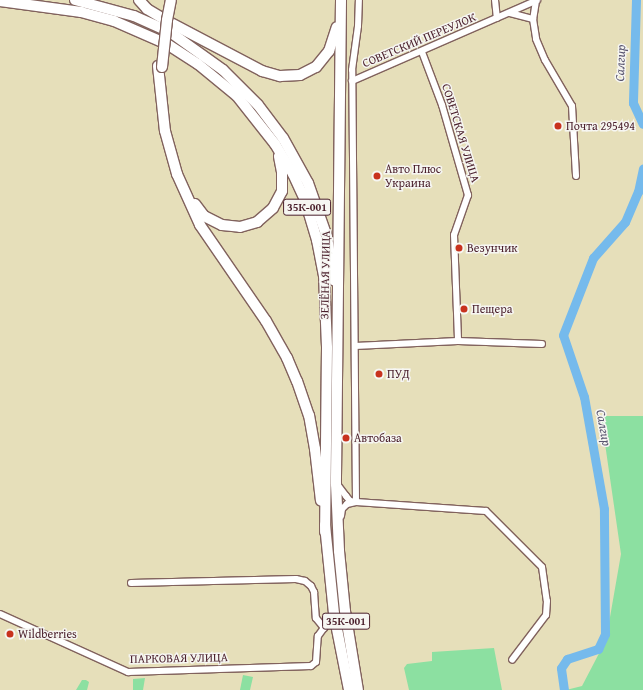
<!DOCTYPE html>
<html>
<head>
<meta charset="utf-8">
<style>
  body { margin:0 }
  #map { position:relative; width:643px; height:690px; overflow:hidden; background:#e6dfba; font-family:"Gentium Book Plus",serif }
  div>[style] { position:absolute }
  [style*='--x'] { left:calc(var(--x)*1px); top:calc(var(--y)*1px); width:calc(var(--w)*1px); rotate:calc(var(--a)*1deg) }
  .green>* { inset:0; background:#8ce0a1 }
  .river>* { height:9px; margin:-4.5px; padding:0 4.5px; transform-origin:4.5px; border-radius:4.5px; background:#75baec }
  .roads { filter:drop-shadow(1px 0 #81625d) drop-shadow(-1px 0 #81625d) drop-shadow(0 1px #81625d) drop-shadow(0 -1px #81625d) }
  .minor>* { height:6px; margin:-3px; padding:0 3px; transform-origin:3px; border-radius:3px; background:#fff }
  .primary>* { height:10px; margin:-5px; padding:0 5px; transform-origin:5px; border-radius:5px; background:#fff }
  .bridges { filter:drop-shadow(1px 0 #81625d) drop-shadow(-1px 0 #81625d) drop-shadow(0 1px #81625d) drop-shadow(0 -1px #81625d) }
  .primary-bridge>* { height:10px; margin:-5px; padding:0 5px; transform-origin:5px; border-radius:5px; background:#fff }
  .dots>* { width:11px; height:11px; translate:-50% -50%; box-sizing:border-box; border:2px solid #f6f6f2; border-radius:50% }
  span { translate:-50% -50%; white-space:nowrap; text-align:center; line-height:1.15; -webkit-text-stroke:3px #f6f6f2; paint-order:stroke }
  .shield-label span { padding:1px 3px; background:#f6f6f2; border:1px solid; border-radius:3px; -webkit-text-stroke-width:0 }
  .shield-label { font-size:11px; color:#4a1f2b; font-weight:700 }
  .street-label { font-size:12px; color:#4a1f2b }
  .poi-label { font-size:12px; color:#4a1f2b }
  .left { translate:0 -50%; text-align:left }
  .water-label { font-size:13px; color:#59556f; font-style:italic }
</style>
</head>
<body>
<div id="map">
  <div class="green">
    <i style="clip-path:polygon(601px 416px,643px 416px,643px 690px,566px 690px,582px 686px,606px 640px,621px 554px)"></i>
    <i style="clip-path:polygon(494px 648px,502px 690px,409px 690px,404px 668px,407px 664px,432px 661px,432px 652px)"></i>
    <i style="clip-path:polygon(243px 675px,253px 677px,250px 690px,240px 690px)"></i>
    <i style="clip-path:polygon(145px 678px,143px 690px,133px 690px,133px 679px)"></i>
    <i style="clip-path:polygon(82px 680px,86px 680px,89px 682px,87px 690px,76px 690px)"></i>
  </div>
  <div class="river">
    <i style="--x:636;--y:0;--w:103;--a:91.7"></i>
    <i style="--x:633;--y:103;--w:23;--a:65"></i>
    <i style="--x:564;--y:690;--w:22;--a:-98"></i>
    <i style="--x:561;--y:668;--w:11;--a:-56"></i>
    <i style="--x:567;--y:659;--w:33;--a:-18"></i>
    <i style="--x:598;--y:649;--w:17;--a:-65"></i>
    <i style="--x:605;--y:634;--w:125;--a:-90.5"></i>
    <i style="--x:604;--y:509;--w:114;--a:-100.1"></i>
    <i style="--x:584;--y:397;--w:65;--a:-108.7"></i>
    <i style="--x:563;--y:335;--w:83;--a:-68.7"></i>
    <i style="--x:593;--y:258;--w:48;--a:-48.4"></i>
    <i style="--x:625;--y:222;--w:33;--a:-67"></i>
    <i style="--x:638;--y:192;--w:24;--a:-78"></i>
  </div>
  <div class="roads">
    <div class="minor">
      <i style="--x:495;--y:0;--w:18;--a:84"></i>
      <i style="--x:536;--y:1;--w:18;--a:99"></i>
      <i style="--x:533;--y:19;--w:20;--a:81"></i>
      <i style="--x:536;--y:39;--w:23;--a:67"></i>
      <i style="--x:545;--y:60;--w:53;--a:59.6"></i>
      <i style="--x:572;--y:106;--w:70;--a:86.7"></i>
      <i style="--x:510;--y:13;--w:24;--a:15"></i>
      <i style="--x:422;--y:52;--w:57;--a:69.3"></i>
      <i style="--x:442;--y:105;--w:94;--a:73.9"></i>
      <i style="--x:468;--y:195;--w:42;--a:109.3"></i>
      <i style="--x:454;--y:235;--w:106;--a:87.8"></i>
      <i style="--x:352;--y:81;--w:202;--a:-23.6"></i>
      <i style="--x:355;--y:346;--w:103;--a:-2.8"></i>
      <i style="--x:458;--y:341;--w:84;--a:2"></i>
      <i style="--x:337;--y:484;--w:15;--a:53"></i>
      <i style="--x:346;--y:496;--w:6;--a:51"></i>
      <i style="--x:350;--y:501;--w:6;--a:9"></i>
      <i style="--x:356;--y:502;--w:432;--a:-90.5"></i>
      <i style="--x:352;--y:70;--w:44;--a:-82.2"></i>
      <i style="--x:358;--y:26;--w:26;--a:-88"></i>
      <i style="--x:341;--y:516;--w:7;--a:-82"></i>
      <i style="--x:342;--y:509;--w:7;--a:-45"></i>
      <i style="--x:347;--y:504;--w:9;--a:-13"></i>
      <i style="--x:356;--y:502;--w:130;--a:4"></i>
      <i style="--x:486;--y:511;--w:79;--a:45"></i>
      <i style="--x:542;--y:567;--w:34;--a:82"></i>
      <i style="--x:547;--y:601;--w:14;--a:94"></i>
      <i style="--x:546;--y:615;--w:56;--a:127.1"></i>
      <i style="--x:131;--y:583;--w:165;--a:-1.4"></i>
      <i style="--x:296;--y:579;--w:9;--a:13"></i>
      <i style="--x:305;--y:581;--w:8;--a:40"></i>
      <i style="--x:311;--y:586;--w:7;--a:63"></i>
      <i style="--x:314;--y:592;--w:26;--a:86"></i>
      <i style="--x:316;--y:618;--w:13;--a:51"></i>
      <i style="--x:0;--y:614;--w:141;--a:24.4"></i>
      <i style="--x:128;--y:672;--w:183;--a:-1.9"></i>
      <i style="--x:311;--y:666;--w:6;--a:-39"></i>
      <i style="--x:316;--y:662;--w:26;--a:-86"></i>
      <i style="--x:318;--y:636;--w:27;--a:-54"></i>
    </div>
    <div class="primary">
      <i style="--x:75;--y:0;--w:61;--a:15.2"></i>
      <i style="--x:134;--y:16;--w:39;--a:24"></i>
      <i style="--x:170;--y:32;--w:65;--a:35.6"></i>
      <i style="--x:223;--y:70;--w:49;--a:45"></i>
      <i style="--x:258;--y:105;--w:41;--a:52.9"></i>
      <i style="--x:283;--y:138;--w:51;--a:60.9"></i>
      <i style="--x:308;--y:183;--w:57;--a:70.6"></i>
      <i style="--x:327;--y:237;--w:44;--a:80.8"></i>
      <i style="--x:139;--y:0;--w:12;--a:48"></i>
      <i style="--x:147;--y:9;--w:21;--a:31"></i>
      <i style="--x:165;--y:20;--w:110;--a:27.7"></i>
      <i style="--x:262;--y:71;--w:19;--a:16"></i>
      <i style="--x:280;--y:76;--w:20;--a:-3"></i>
      <i style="--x:300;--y:75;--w:18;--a:-27"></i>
      <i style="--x:316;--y:67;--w:21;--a:-51"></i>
      <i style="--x:329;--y:51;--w:25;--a:-72"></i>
      <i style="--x:341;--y:0;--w:484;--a:90.6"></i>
      <i style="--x:336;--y:484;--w:67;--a:87.4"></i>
      <i style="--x:339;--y:551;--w:60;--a:84.3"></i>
      <i style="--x:345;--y:611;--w:80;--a:80.7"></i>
      <i style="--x:0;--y:1;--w:82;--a:7.7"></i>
      <i style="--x:81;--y:12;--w:34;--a:15"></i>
      <i style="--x:114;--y:21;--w:58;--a:23.5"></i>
      <i style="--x:167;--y:44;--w:37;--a:33"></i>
      <i style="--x:198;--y:64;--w:50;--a:39.4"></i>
      <i style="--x:237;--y:96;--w:61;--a:51.6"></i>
      <i style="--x:275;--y:144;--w:35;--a:59"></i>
      <i style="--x:293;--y:174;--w:29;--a:65"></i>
      <i style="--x:305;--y:200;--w:42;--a:73.3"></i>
      <i style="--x:317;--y:240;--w:36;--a:79"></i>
      <i style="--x:324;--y:275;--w:73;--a:87.6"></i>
      <i style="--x:327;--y:348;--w:184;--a:90.6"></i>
      <i style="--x:158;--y:66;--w:65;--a:83.9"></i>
      <i style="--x:165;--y:131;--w:45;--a:74.4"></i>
      <i style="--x:177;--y:174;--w:56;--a:65.7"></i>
      <i style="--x:200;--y:225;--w:116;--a:55.5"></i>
      <i style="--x:266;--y:321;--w:43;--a:60.4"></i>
      <i style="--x:287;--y:358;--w:25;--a:67"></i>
      <i style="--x:297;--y:381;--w:36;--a:71"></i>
      <i style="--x:309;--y:415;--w:35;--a:80"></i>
      <i style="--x:315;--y:449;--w:52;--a:83.4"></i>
      <i style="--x:195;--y:204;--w:15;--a:53"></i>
      <i style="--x:204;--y:216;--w:20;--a:27"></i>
      <i style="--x:222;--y:225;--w:18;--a:6"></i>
      <i style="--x:240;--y:227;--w:18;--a:-16"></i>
      <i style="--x:257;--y:222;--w:21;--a:-41"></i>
      <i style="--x:273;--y:208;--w:19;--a:-62"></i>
      <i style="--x:282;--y:191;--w:19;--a:-90"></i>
      <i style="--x:282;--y:172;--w:16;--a:-101"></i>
      <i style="--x:325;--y:525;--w:89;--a:84.2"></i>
      <i style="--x:334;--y:614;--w:77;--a:78.8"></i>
    </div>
  </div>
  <div class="bridges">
    <div class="primary-bridge">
      <i style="--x:162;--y:67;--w:47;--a:-83.9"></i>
      <i style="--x:167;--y:20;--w:20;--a:-79"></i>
    </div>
  </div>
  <div class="dots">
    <i style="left:558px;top:126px;background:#c8321e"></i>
    <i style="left:377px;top:176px;background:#c8321e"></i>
    <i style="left:459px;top:248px;background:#c8321e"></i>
    <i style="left:464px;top:309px;background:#c8321e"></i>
    <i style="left:379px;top:374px;background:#c8321e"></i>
    <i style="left:346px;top:438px;background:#c8321e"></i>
    <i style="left:10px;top:634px;background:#c8321e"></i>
  </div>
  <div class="shield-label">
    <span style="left:307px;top:207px">35К-001</span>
    <span style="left:346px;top:621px">35К-001</span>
  </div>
  <div class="street-label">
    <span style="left:419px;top:40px;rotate:-23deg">СОВЕТСКИЙ ПЕРЕУЛОК</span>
    <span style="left:461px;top:133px;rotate:73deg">СОВЕТСКАЯ УЛИЦА</span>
    <span style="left:325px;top:275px;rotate:-89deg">ЗЕЛЁНАЯ УЛИЦА</span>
    <span style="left:179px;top:658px;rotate:-1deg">ПАРКОВАЯ УЛИЦА</span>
  </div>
  <div class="poi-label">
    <span class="left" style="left:566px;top:126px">Почта 295494</span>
    <span class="left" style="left:385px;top:176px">Авто Плюс<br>Украина</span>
    <span class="left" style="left:467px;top:248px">Везунчик</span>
    <span class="left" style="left:472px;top:309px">Пещера</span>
    <span class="left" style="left:387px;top:374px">ПУД</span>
    <span class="left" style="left:354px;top:438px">Автобаза</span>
    <span class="left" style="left:18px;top:634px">Wildberries</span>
  </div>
  <div class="water-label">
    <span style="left:621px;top:63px;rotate:-88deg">Салгир</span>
    <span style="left:603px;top:428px;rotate:80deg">Салгир</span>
  </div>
</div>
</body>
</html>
